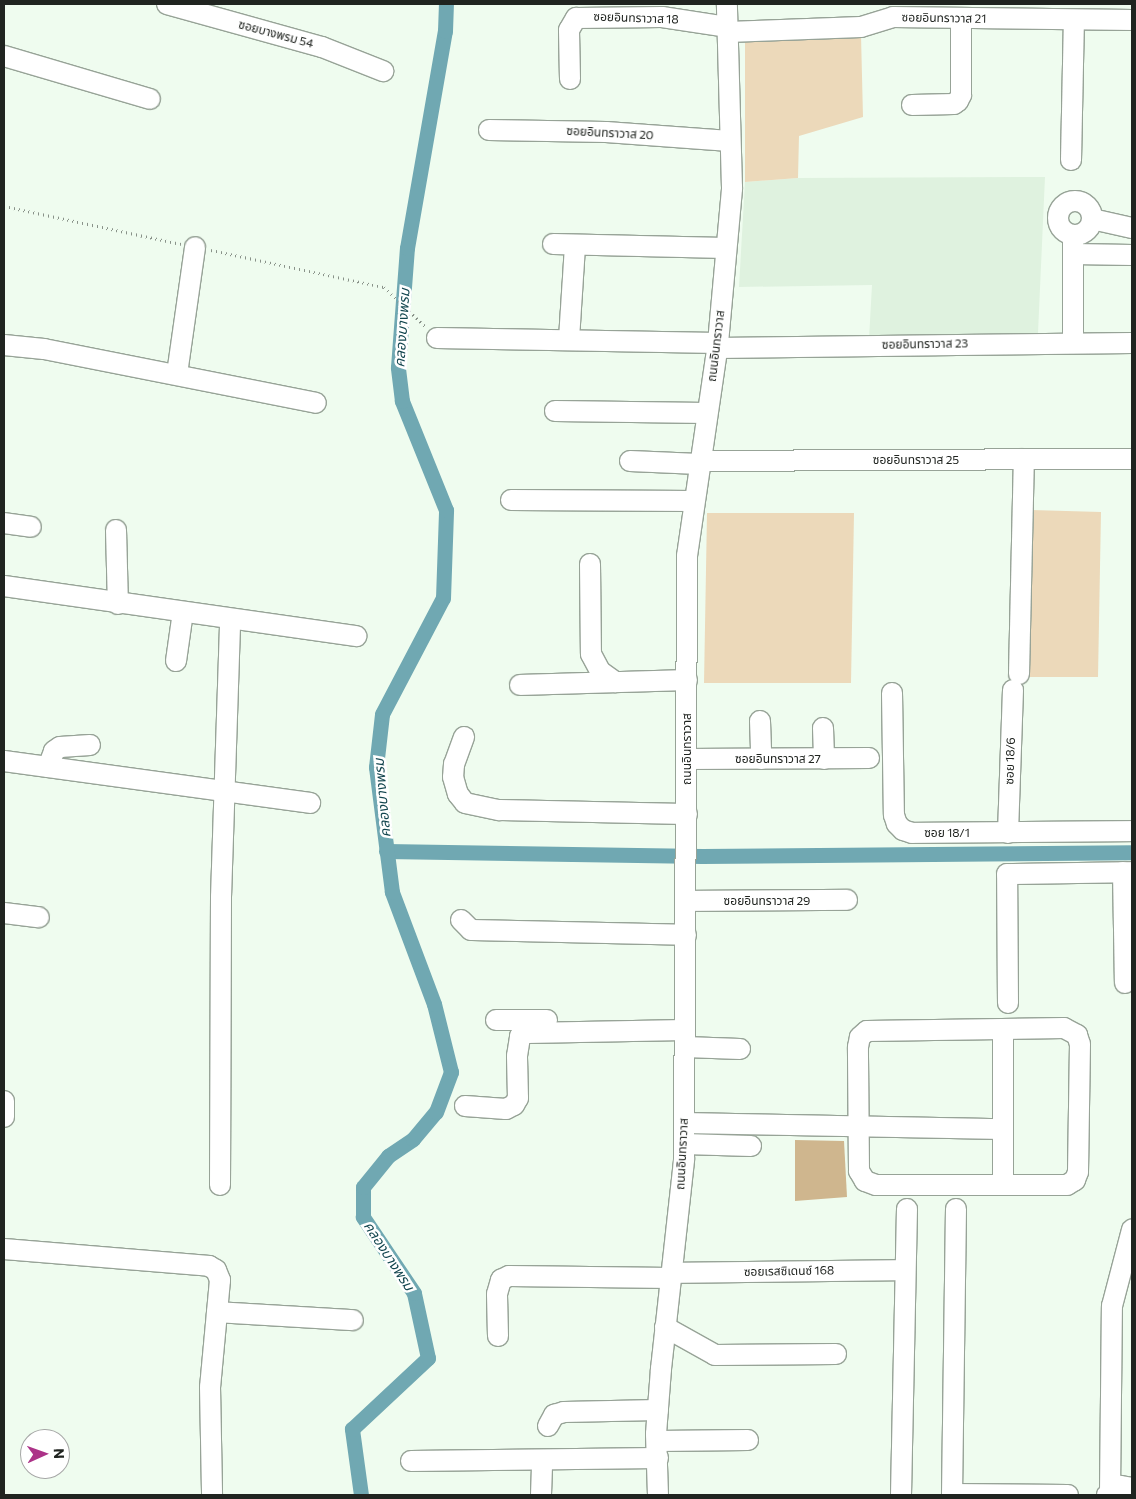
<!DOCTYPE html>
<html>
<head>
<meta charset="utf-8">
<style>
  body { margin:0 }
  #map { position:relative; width:1136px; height:1499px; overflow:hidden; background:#effcef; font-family:Commissioner,"Noto Sans Thai",sans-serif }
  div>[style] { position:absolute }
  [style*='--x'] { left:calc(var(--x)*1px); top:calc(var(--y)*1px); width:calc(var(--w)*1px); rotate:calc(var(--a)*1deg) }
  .built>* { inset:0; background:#dff2df }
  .green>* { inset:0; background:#ecd9ba }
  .forest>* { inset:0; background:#cfb68e }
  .canal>* { height:15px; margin:-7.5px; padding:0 7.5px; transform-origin:7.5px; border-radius:7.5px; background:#70a8b2 }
  .path>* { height:2.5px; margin-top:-1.25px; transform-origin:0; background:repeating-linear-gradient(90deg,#899289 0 1px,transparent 0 5px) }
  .roads { filter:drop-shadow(1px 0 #97a397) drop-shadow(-1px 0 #97a397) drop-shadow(0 1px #97a397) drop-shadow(0 -1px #97a397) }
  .minor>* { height:20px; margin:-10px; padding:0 10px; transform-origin:10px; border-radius:10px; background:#fff }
  .minor>.ring { margin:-10px; padding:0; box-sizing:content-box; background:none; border:20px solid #fff; border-radius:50% }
  span { translate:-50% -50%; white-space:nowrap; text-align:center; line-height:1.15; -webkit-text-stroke:5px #fff; paint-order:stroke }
  .street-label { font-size:12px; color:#202420 }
  .water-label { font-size:14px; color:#12454e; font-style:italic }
  .frame { position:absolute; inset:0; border:5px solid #202420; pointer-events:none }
  .north { position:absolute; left:20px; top:1429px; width:50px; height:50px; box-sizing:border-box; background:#fff; border:1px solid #a6a7a6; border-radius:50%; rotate:88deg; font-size:14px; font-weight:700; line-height:20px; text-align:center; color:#202420 }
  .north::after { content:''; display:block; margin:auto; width:18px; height:22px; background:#ac3388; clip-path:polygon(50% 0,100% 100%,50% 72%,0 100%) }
</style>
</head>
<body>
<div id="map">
  <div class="built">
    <i style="clip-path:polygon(1045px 177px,1038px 333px,869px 339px,872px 285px,739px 287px,745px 182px,798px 178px)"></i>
  </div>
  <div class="green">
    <i style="clip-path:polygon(861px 35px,863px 117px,799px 136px,798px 178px,745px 182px,745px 39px)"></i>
    <i style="clip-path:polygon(1031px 510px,1101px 512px,1098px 677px,1028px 677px)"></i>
    <i style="clip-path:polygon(707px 513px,854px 513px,851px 683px,704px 683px)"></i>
  </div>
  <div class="forest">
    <i style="clip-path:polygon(795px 1140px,844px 1141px,847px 1197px,795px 1201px)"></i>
  </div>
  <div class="canal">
    <i style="--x:386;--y:851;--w:316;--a:0.9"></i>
    <i style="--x:702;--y:856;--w:430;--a:-0.5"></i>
    <i style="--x:361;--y:1495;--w:67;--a:-97.8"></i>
    <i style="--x:352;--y:1429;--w:104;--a:-43.1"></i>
    <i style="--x:428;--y:1358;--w:66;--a:-102.2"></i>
    <i style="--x:414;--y:1293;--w:92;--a:-123.9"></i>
    <i style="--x:363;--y:1217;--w:30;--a:-90"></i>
    <i style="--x:363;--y:1187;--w:40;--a:-51"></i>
    <i style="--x:388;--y:1156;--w:30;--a:-34"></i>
    <i style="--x:413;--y:1139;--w:35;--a:-50"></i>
    <i style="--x:436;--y:1112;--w:43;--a:-69.4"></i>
    <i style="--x:451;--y:1072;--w:70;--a:-104"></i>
    <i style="--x:434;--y:1004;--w:120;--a:-110.6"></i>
    <i style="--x:392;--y:892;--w:126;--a:-97.3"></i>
    <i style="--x:376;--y:767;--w:53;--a:-83.5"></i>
    <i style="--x:382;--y:714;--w:131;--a:-62.3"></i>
    <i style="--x:443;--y:598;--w:88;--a:-88"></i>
    <i style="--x:446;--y:510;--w:118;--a:-112"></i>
    <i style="--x:402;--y:401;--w:34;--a:-97"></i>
    <i style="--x:398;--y:367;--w:119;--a:-85.7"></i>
    <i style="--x:407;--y:248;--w:220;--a:-80.1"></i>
    <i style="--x:445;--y:31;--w:27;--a:-88"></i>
  </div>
  <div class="path">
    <i style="--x:4;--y:206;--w:181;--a:12.1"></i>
    <i style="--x:211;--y:250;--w:177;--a:12.1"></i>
    <i style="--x:384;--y:287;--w:57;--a:43.6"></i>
  </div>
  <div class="roads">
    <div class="minor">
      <i style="--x:167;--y:4;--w:161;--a:15.5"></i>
      <i style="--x:322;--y:47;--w:66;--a:21.5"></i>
      <i style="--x:728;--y:32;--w:133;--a:-2.2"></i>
      <i style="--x:861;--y:27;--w:34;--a:-17"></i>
      <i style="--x:893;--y:17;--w:239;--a:0.7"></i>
      <i style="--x:4;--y:56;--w:152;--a:16.4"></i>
      <i style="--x:570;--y:79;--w:49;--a:-91.2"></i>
      <i style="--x:569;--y:30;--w:14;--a:-60"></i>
      <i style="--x:576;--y:18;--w:86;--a:-0.7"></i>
      <i style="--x:662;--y:17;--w:67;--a:8.6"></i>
      <i style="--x:912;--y:105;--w:42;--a:-1.4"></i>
      <i style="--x:954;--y:104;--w:5;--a:-37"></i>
      <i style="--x:958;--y:101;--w:7;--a:-63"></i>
      <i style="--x:961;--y:95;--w:77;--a:-90"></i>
      <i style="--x:489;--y:130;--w:117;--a:1"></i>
      <i style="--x:606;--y:132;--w:124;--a:4.2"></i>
      <i style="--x:1071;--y:160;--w:139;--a:-88.8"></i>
      <i class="ring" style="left:1058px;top:201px;width:14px;height:14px"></i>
      <i style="--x:1092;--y:219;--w:41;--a:12.7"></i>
      <i style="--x:1073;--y:235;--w:106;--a:90"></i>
      <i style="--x:553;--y:244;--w:173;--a:1.3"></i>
      <i style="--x:1073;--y:254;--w:59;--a:1"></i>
      <i style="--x:437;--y:338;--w:281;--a:1"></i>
      <i style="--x:569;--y:339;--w:94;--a:-86.3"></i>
      <i style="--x:4;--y:345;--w:40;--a:5.7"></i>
      <i style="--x:44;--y:349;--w:277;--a:11.2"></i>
      <i style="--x:717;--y:348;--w:415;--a:-0.7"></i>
      <i style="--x:177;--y:374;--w:128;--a:-81.9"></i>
      <i style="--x:555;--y:411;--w:152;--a:0.8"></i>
      <i style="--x:630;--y:461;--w:69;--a:2.5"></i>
      <i style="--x:700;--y:461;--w:432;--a:-0.3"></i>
      <i style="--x:511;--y:500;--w:182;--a:0.3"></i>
      <i style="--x:4;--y:523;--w:27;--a:8"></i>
      <i style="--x:116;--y:530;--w:74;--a:88.5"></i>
      <i style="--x:590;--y:564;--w:90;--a:89.4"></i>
      <i style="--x:591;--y:654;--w:19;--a:62"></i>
      <i style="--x:600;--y:671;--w:19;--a:36"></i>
      <i style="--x:4;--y:586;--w:356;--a:8.1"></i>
      <i style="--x:176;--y:661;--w:49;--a:-81.9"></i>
      <i style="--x:1019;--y:674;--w:215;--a:-88.7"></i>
      <i style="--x:520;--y:685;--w:167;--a:-1.7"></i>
      <i style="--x:892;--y:693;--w:122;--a:89.1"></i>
      <i style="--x:894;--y:815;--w:9;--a:72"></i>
      <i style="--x:897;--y:824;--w:8;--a:45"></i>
      <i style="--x:903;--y:830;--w:9;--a:18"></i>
      <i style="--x:912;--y:833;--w:220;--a:-0.5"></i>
      <i style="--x:760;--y:721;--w:38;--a:88"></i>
      <i style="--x:823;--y:728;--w:31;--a:88"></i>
      <i style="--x:464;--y:737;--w:29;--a:110"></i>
      <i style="--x:454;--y:764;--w:13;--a:94"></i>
      <i style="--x:453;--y:777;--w:18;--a:74"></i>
      <i style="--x:458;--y:794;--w:11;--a:52"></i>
      <i style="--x:465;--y:803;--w:35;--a:12"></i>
      <i style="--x:499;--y:810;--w:188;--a:1.2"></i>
      <i style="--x:687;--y:759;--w:182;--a:-0.3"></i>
      <i style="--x:4;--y:761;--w:309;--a:7.8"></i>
      <i style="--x:48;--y:767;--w:17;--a:-69"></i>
      <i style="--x:54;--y:751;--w:7;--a:-34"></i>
      <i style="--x:60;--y:747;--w:30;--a:-4"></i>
      <i style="--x:1008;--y:833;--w:143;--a:-88"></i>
      <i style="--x:1123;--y:872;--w:111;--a:89"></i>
      <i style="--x:687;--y:901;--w:160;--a:-0.4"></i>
      <i style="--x:4;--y:913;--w:35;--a:7"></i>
      <i style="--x:461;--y:920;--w:14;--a:45"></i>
      <i style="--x:471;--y:930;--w:215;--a:1.3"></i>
      <i style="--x:1008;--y:1003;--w:129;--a:-90.4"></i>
      <i style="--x:1007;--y:874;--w:125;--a:-0.9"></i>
      <i style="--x:496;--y:1020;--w:51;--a:0"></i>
      <i style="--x:1064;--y:1028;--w:15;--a:28"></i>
      <i style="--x:1077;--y:1035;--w:9;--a:72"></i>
      <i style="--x:1080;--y:1044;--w:128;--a:90.9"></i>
      <i style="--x:1078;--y:1172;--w:9;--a:111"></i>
      <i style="--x:1075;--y:1180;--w:9;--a:148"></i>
      <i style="--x:1067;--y:1185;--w:191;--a:180"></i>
      <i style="--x:876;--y:1185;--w:12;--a:-160"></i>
      <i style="--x:865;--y:1181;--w:12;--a:-121"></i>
      <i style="--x:859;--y:1171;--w:124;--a:-90.5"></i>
      <i style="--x:858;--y:1047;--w:10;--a:-79"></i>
      <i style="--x:860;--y:1037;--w:9;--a:-41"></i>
      <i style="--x:867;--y:1031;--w:197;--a:-0.9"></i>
      <i style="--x:685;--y:1047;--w:55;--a:2.1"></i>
      <i style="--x:4;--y:1101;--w:16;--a:90"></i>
      <i style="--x:465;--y:1106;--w:41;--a:4.2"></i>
      <i style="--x:506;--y:1109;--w:9;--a:-27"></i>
      <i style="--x:514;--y:1105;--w:8;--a:-60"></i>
      <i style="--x:518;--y:1098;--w:42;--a:-91.4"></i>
      <i style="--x:517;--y:1056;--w:20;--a:-81"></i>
      <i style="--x:520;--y:1036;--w:8;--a:-23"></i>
      <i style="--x:527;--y:1033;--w:158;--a:-1.1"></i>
      <i style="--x:684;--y:1123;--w:319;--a:1.1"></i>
      <i style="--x:684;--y:1144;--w:67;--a:1.7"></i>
      <i style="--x:220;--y:1185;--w:288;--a:-89.8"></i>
      <i style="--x:221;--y:897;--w:277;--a:-88.1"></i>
      <i style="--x:1003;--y:1185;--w:156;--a:-90"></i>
      <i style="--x:4;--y:1249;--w:206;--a:4.7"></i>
      <i style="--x:209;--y:1266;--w:8;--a:30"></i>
      <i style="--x:216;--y:1270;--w:11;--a:68"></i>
      <i style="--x:220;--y:1280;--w:107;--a:95.3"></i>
      <i style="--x:210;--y:1387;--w:108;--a:88.9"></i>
      <i style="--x:672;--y:1273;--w:233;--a:-0.7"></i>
      <i style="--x:217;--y:1312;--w:136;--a:3.4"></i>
      <i style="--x:665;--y:1327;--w:57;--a:29.2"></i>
      <i style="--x:715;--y:1355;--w:121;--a:-0.5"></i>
      <i style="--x:498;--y:1336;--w:42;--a:-91.4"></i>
      <i style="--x:497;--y:1294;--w:15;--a:-74"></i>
      <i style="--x:501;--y:1280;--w:9;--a:-27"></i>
      <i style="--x:509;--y:1276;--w:162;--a:0.7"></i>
      <i style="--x:548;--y:1426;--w:13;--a:-61"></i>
      <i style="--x:554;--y:1415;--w:10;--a:-17"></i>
      <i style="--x:564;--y:1412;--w:94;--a:-1.2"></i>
      <i style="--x:657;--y:1441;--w:91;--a:-0.6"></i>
      <i style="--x:411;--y:1461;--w:247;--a:-0.7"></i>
      <i style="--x:1110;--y:1491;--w:185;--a:-89.4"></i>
      <i style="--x:1112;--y:1306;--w:79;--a:-75.3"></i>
      <i style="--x:952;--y:1494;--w:116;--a:0.5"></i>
      <i style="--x:541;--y:1495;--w:35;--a:-88"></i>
      <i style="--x:658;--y:1495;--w:61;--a:-91.9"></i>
      <i style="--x:656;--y:1434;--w:65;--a:-85.6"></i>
      <i style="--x:661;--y:1369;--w:211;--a:-83.7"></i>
      <i style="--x:684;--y:1159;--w:603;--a:-89.71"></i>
      <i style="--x:687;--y:556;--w:215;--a:-81.7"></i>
      <i style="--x:718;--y:343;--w:156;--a:-84.8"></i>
      <i style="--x:732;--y:188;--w:184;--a:-91.6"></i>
      <i style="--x:901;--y:1495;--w:286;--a:-88.8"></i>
      <i style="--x:952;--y:1495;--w:286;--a:-89.2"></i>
      <i style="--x:1107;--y:1495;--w:16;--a:-35"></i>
      <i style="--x:1120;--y:1486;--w:12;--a:9"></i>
    </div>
  </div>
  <div class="street-label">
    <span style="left:636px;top:18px;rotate:2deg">ซอยอินทราวาส 18</span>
    <span style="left:944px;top:18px;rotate:1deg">ซอยอินทราวาส 21</span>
    <span style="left:276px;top:34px;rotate:15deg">ซอยบางพรม 54</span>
    <span style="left:610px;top:133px;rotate:3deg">ซอยอินทราวาส 20</span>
    <span style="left:925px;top:344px;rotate:-1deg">ซอยอินทราวาส 23</span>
    <span style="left:716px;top:346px;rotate:-83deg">ถนนอินทราวาส</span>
    <span style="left:916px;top:460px">ซอยอินทราวาส 25</span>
    <span style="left:687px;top:749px;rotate:-90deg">ถนนอินทราวาส</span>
    <span style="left:778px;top:759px">ซอยอินทราวาส 27</span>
    <span style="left:1010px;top:761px;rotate:-88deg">ซอย 18/6</span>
    <span style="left:947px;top:833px">ซอย 18/1</span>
    <span style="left:767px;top:901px">ซอยอินทราวาส 29</span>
    <span style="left:682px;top:1154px;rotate:-87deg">ถนนอินทราวาส</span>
    <span style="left:789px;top:1271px;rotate:-1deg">ซอยเรสซิเดนซ์ 168</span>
  </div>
  <div class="water-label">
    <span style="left:402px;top:328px;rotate:-86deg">คลองบางพรม</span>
    <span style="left:382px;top:798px;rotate:-95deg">คลองบางพรม</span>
    <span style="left:389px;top:1256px;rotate:57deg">คลองบางพรม</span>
  </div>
  <div class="frame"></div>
  <div class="north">N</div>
</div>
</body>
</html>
